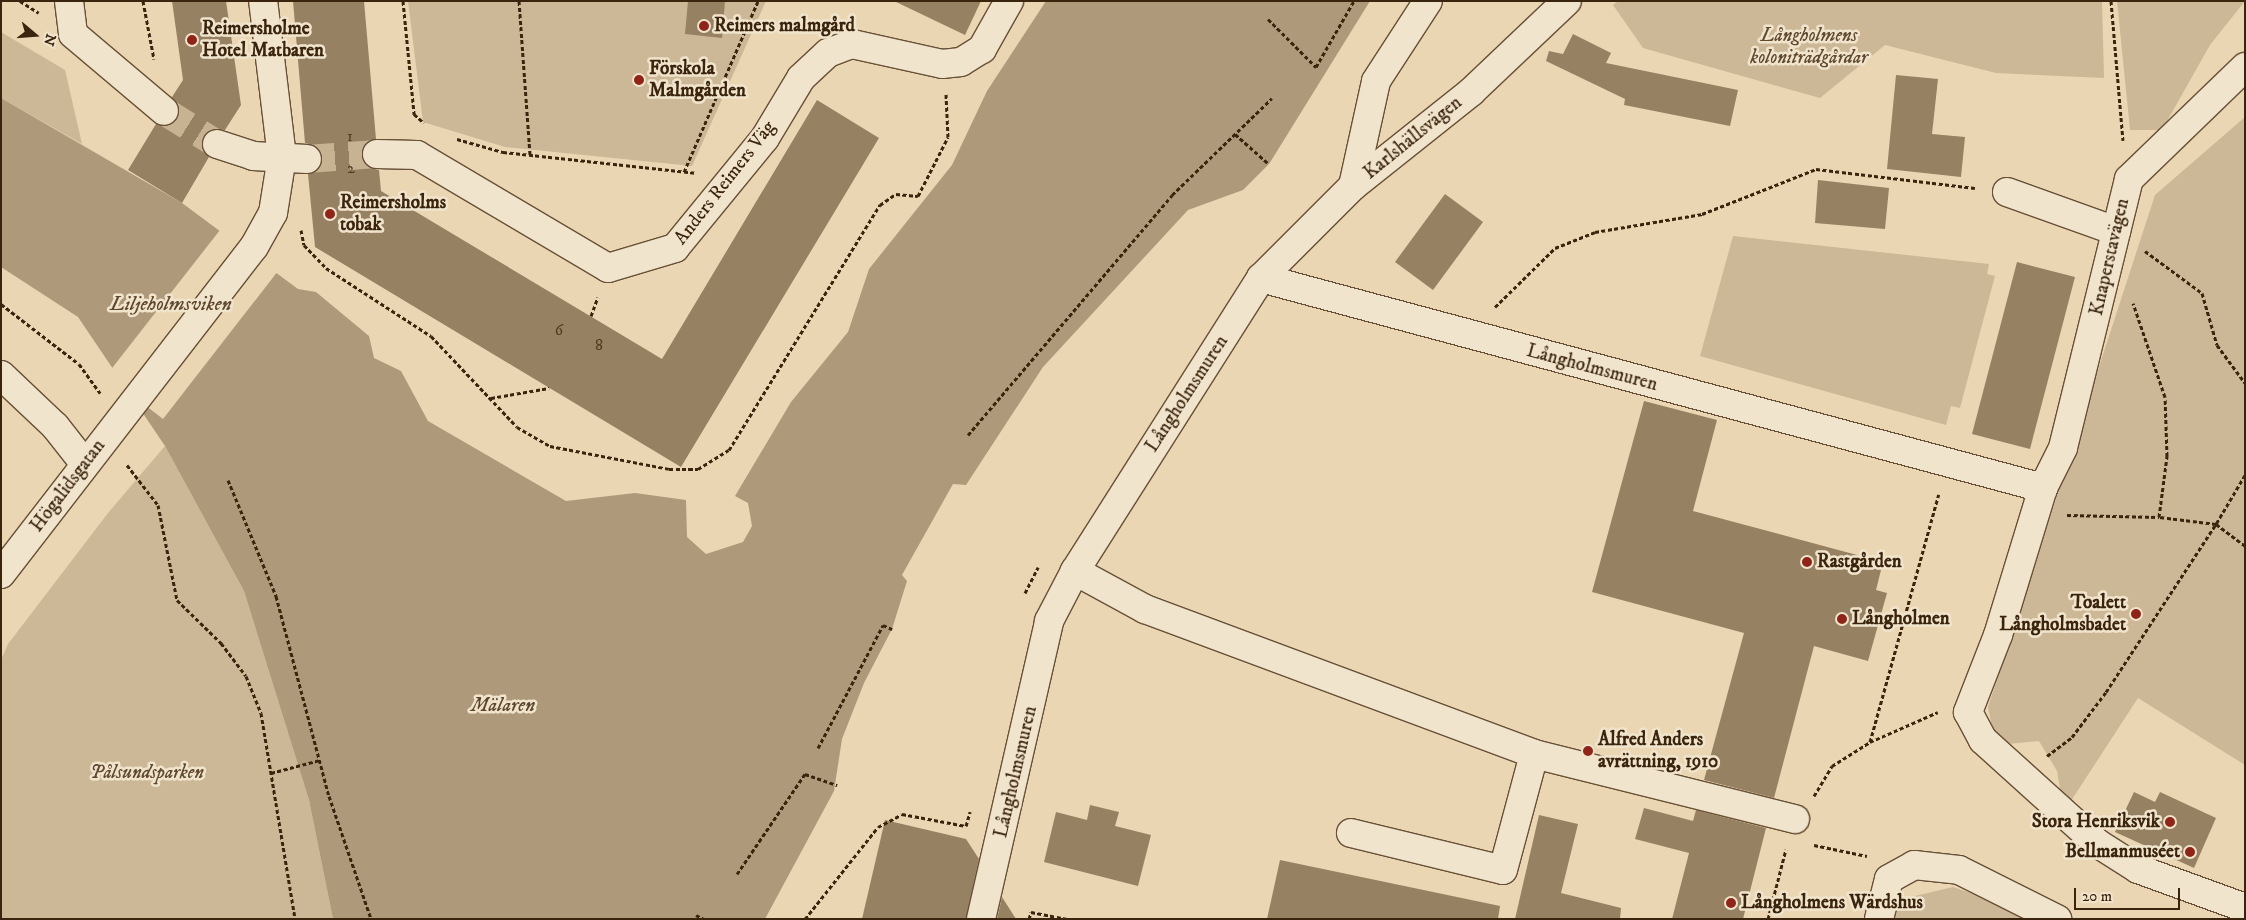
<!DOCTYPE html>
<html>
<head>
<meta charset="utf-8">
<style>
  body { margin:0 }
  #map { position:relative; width:2246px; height:920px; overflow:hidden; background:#ead6b2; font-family:"IM FELL DW Pica",serif }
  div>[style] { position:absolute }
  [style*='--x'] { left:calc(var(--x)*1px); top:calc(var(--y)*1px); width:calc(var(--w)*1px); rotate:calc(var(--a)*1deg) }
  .green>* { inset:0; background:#ccb896 }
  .water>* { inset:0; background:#ae997a }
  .pier>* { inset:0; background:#ead6b2 }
  .building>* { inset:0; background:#968163 }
  .minor-tunnel>* { height:28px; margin-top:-14px; transform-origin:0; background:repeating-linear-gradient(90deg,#c7b291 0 28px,transparent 0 42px) }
  .path>* { height:3px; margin-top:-1.5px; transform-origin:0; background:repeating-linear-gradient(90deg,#3b240d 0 4px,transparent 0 6.5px) }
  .roads { filter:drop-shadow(1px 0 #675036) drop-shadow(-1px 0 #675036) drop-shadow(0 1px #675036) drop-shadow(0 -1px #675036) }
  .minor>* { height:28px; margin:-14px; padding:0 14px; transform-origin:14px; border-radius:14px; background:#f1e4cd }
  .dots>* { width:14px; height:14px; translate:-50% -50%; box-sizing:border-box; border:2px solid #f1e4cd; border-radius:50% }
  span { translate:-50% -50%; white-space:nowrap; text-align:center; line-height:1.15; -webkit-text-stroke:5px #f1e4cd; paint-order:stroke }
  .number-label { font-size:16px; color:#523b22 }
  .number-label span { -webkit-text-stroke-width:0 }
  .poi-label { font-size:19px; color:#3b240d; font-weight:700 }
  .left { translate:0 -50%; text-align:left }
  .right { translate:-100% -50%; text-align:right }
  .park-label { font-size:19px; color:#5f492f; font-style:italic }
  .street-label { font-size:19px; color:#3b240d }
  .water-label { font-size:20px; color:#5e472e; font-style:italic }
  .frame { position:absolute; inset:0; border:2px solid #3b240d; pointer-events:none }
  .north { position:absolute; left:10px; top:10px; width:50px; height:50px; -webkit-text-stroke:4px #f1e4cd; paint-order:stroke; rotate:108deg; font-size:14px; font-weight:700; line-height:20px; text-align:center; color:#3b240d }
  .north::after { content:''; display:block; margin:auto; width:18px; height:22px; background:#3b240d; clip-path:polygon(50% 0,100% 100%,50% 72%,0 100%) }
  .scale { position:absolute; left:2074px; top:888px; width:106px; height:22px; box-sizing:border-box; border:2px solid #3b240d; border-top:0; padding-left:6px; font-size:15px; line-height:18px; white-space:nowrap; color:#3b240d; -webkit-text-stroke:4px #f1e4cd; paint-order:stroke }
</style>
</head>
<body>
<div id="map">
  <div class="green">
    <i style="clip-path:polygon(408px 1px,766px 1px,692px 166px,505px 147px,423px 122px)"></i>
    <i style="clip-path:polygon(1618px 1px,2102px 1px,2104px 78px,1996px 73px,1885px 45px,1820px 98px,1643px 48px,1613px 5px)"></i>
    <i style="clip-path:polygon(2117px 1px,2245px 1px,2210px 45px,2162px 130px,2130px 130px)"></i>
    <i style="clip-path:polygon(1px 32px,65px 70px,82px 144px,1px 98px)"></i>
    <i style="clip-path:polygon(2245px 117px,2245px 765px,2138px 698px,2069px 804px,2061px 794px,2057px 771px,2039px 741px,2007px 744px,1993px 733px,1988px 707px,2155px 195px)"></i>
    <i style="clip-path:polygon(1733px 236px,1989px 264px,1987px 274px,1995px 276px,1960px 408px,1951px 406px,1946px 425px,1700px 356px)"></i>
    <i style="clip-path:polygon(165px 446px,244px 591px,309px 800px,333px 919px,1px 919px,1px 660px,8px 644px,108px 513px)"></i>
    <i style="clip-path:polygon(1953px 887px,2020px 910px,2036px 919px,1894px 919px,1898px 900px)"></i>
  </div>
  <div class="water">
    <i style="clip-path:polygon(1046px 1px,1370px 1px,1269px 164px,1243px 190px,1188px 210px,1043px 367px,966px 485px,953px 484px,902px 575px,907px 581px,892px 629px,864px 683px,842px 739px,834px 791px,765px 919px,333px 919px,309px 800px,244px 591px,165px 446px,78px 317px,1px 267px,1px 98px,182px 203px,298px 289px,316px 292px,369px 336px,374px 358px,401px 371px,428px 421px,566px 501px,635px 493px,686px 500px,687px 537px,706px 554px,743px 542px,752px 526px,748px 503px,735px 496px,791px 402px,848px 332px,869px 269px,952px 165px,987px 91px)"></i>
  </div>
  <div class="pier">
    <i style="clip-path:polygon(220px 230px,278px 271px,163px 419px,119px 385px,109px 372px)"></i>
  </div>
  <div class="building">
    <i style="clip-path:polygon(172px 1px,226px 1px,241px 105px,225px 130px,213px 129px,202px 139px,202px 148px,209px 157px,182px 203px,128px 170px,156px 124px,170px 125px,179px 114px,172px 97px,183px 80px)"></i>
    <i style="clip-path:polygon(293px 1px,364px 1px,376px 139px,364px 145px,361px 154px,368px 167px,379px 170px,381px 191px,662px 359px,817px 100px,879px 138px,681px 467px,315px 247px,308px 174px,320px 168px,323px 159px,316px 146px,305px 143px)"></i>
    <i style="clip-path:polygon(688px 1px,725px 1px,722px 38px,685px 34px)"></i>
    <i style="clip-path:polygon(894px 1px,981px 1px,965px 35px)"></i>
    <i style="clip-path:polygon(1573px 34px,1611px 53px,1606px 63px,1738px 90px,1730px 126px,1624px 105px,1625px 99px,1546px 61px,1549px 51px,1563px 54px)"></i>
    <i style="clip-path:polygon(1896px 75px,1938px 79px,1932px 134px,1965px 137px,1961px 177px,1887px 169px)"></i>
    <i style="clip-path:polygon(1818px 180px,1889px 188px,1885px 229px,1815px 223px)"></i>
    <i style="clip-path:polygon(1445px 194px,1483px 222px,1433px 290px,1395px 262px)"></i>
    <i style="clip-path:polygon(2017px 262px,2075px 277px,2030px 449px,1972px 434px)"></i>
    <i style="clip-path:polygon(1644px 401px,1717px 420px,1693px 511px,1883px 562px,1876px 590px,1887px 593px,1868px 661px,1814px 646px,1774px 798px,1704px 780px,1744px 633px,1592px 592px)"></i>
    <i style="clip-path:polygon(2134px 792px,2155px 802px,2160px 792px,2216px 818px,2194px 868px,2115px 832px)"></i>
    <i style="clip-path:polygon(1090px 805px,1119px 812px,1115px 826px,1151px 835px,1138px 886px,1044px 862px,1056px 812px,1087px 820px)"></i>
    <i style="clip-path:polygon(1644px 808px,1693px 821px,1696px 810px,1766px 828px,1743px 919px,1672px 919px,1689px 853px,1635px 839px)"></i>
    <i style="clip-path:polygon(1539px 815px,1578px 824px,1561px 893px,1621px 908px,1620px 919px,1515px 919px)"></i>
    <i style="clip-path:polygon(885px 820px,966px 839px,979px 859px,966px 919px,862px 919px)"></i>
    <i style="clip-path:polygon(1280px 860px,1500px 906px,1498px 919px,1267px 919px)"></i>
    <i style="clip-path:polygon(1002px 897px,1016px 919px,997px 919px)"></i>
  </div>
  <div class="minor-tunnel">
    <i style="--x:164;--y:111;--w:62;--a:31.9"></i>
    <i style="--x:307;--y:159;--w:70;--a:-4.1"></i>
  </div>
  <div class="path">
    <i style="--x:20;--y:1;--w:22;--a:32"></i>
    <i style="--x:143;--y:1;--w:59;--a:79.3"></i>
    <i style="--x:403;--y:1;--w:114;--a:84.4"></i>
    <i style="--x:414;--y:114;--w:13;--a:42"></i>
    <i style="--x:519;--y:1;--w:155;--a:85.9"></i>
    <i style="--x:2111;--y:1;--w:140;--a:85.1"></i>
    <i style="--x:1268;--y:19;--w:68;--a:45"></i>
    <i style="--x:1316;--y:67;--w:76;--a:-60.1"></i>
    <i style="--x:1235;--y:134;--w:45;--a:41.4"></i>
    <i style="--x:457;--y:139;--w:48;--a:15.8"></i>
    <i style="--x:503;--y:152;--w:193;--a:6.2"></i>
    <i style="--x:684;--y:172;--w:186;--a:-66.6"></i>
    <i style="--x:301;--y:230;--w:15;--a:79"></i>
    <i style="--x:304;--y:245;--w:32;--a:46"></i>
    <i style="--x:326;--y:268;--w:125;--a:32.9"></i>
    <i style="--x:431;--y:336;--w:125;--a:46.6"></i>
    <i style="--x:517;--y:427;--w:38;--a:30"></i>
    <i style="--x:550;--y:446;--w:121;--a:10.9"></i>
    <i style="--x:669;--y:469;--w:29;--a:0"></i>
    <i style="--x:698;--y:469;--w:36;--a:-32"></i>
    <i style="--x:729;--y:450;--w:288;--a:-58.4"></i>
    <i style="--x:880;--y:205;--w:19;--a:-35"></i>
    <i style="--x:896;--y:194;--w:22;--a:5"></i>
    <i style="--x:918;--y:196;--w:66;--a:-63"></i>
    <i style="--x:948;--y:137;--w:43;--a:-92.7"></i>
    <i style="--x:2145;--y:251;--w:71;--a:36.4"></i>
    <i style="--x:2202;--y:293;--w:54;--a:73.9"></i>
    <i style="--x:2217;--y:345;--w:47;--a:53.6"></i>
    <i style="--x:1;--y:304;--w:98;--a:37.6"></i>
    <i style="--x:79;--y:364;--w:36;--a:54"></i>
    <i style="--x:1495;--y:307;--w:84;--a:-44.5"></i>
    <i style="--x:1555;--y:248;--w:43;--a:-21.8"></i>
    <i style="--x:1595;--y:232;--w:109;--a:-9.5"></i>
    <i style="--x:1702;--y:214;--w:123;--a:-21.5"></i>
    <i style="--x:1816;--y:169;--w:160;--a:6.8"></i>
    <i style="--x:591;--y:316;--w:20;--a:-70"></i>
    <i style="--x:491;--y:398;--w:59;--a:-9.8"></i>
    <i style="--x:968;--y:435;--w:315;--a:-49.6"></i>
    <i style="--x:1172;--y:195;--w:139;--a:-44.1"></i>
    <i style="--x:127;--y:465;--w:51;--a:52.2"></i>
    <i style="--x:158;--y:505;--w:97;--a:78.7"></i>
    <i style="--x:177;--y:600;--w:62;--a:44.3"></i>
    <i style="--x:221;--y:643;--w:41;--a:52.9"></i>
    <i style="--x:246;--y:676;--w:40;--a:68"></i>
    <i style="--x:261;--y:713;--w:209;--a:80.6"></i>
    <i style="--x:2245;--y:475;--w:57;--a:120.6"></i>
    <i style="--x:2216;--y:524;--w:36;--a:37"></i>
    <i style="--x:228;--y:480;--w:126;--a:67.5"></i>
    <i style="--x:276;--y:596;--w:207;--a:75.2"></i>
    <i style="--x:329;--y:796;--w:130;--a:71.1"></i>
    <i style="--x:2067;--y:515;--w:92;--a:1.2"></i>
    <i style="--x:1025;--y:593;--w:29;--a:-63"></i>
    <i style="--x:1870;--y:742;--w:257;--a:-74.5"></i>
    <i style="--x:818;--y:748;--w:139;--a:-62.1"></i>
    <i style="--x:883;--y:625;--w:10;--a:24"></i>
    <i style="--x:2047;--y:756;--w:31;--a:-37"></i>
    <i style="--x:2072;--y:737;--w:56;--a:-52.9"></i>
    <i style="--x:2106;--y:692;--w:201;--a:-56.8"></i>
    <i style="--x:2216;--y:524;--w:57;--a:-173"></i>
    <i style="--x:2159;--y:517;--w:62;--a:-82.5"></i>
    <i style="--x:2167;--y:456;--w:59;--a:-91.9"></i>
    <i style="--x:2165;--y:397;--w:99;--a:-108.8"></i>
    <i style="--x:271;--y:773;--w:51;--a:-14.9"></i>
    <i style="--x:1814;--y:796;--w:35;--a:-59"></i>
    <i style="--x:1832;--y:766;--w:45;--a:-32.3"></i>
    <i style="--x:1870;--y:742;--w:74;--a:-23.8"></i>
    <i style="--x:1814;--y:845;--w:54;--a:11.7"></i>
    <i style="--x:737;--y:874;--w:121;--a:-55.8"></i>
    <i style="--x:805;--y:774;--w:34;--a:19"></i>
    <i style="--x:696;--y:915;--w:9;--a:27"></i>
    <i style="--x:805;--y:919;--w:117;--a:-51.6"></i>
    <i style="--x:878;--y:827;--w:27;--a:-28"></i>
    <i style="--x:902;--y:814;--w:65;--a:10.6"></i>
    <i style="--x:966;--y:826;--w:15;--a:-74"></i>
    <i style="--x:1029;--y:919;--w:7;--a:-74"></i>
    <i style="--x:1031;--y:912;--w:38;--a:11"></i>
    <i style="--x:1768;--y:919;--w:72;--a:-75.6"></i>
  </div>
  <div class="roads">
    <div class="minor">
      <i style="--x:69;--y:1;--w:33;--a:83"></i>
      <i style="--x:73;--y:34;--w:119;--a:40.2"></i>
      <i style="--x:2245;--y:67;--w:161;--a:136"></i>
      <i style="--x:2129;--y:179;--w:277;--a:103.8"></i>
      <i style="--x:2063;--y:448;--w:45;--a:116.6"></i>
      <i style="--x:2043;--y:488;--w:154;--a:107"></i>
      <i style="--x:1998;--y:635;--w:83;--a:111.3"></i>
      <i style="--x:1968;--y:712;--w:32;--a:62"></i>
      <i style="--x:1983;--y:740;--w:154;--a:42.1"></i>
      <i style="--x:2097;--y:843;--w:49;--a:32.4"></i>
      <i style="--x:2138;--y:869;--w:114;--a:20"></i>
      <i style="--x:217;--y:144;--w:38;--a:18"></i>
      <i style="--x:253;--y:156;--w:54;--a:3.2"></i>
      <i style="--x:377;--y:154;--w:40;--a:1.4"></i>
      <i style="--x:417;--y:155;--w:222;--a:30.6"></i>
      <i style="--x:608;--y:268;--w:70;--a:-16.6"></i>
      <i style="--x:675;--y:248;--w:142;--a:-50.7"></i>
      <i style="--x:765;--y:138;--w:70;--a:-59"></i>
      <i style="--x:801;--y:78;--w:37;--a:-43"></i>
      <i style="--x:828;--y:53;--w:26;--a:-21"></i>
      <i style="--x:852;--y:44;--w:92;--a:12.5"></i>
      <i style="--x:942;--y:64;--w:19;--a:-6"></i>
      <i style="--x:961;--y:62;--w:25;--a:-32"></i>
      <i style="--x:982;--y:49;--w:55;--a:-60.6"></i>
      <i style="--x:1353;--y:186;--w:107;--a:-77.6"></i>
      <i style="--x:1376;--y:81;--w:95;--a:-57"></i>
      <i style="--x:2007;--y:192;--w:116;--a:19.7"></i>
      <i style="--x:1261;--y:278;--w:810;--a:15.03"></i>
      <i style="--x:1;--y:375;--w:74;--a:43.4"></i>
      <i style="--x:55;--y:426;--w:47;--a:51.9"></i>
      <i style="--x:1075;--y:571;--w:80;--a:28.5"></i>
      <i style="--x:1145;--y:609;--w:415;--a:20.4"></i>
      <i style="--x:1534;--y:754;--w:269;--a:14"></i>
      <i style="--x:1;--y:574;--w:413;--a:-52.3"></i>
      <i style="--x:254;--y:247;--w:39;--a:-61"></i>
      <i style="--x:273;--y:213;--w:57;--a:-80.9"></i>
      <i style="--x:282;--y:157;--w:157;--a:-96.9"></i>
      <i style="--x:1351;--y:833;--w:156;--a:13.7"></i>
      <i style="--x:1503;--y:870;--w:120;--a:-75"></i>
      <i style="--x:981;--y:919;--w:306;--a:-77.1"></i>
      <i style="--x:1049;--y:621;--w:56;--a:-62.5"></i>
      <i style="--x:1075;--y:571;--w:347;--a:-57.6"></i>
      <i style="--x:1261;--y:278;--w:130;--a:-45"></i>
      <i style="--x:1353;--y:186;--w:151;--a:-38.5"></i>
      <i style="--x:1471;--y:92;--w:132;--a:-43.5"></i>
      <i style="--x:1879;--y:919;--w:41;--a:-76"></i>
      <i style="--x:1889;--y:879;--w:29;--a:-29"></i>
      <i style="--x:1914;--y:865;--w:45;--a:6.3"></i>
      <i style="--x:1959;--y:870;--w:110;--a:26.6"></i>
    </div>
  </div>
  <div class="dots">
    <i style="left:704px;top:26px;background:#8f2418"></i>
    <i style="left:192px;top:40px;background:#8f2418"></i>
    <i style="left:639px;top:80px;background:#8f2418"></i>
    <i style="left:330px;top:214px;background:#8f2418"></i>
    <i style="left:1807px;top:562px;background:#8f2418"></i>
    <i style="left:2136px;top:614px;background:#8f2418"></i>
    <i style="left:1842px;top:619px;background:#8f2418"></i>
    <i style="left:1588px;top:751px;background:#8f2418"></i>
    <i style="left:2170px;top:822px;background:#8f2418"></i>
    <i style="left:2190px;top:852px;background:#8f2418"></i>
    <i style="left:1731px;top:903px;background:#8f2418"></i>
  </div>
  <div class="number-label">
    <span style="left:350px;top:136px">1</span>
    <span style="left:351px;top:168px">2</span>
    <span style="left:559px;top:330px">6</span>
    <span style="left:599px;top:345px">8</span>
  </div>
  <div class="poi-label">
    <span class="left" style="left:714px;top:26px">Reimers malmgård</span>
    <span class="left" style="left:202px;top:40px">Reimersholme<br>Hotel Matbaren</span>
    <span class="left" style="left:649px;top:80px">Förskola<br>Malmgården</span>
    <span class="left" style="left:340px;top:214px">Reimersholms<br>tobak</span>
    <span class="left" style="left:1817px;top:562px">Rastgården</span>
    <span class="right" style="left:2126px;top:614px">Toalett<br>Långholmsbadet</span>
    <span class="left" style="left:1852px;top:619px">Långholmen</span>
    <span class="left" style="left:1598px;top:751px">Alfred Anders<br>avrättning, 1910</span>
    <span class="right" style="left:2160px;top:822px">Stora Henriksvik</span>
    <span class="right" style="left:2180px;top:852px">Bellmanmuséet</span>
    <span class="left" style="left:1741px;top:903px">Långholmens Wärdshus</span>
  </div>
  <div class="park-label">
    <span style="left:1809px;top:47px">Långholmens<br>koloniträdgårdar</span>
    <span style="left:147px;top:773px">Pålsundsparken</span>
  </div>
  <div class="street-label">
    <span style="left:1413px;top:138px;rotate:-39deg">Karlshällsvägen</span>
    <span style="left:725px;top:183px;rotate:-52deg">Anders Reimers Väg</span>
    <span style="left:2110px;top:257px;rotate:-77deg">Knaperstavägen</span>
    <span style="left:1592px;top:368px;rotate:15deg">Långholmsmuren</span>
    <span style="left:1187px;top:394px;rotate:-57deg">Långholmsmuren</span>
    <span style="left:68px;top:486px;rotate:-53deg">Högalidsgatan</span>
    <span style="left:1016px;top:772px;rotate:-77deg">Långholmsmuren</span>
  </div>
  <div class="water-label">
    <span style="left:171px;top:304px">Liljeholmsviken</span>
    <span style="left:503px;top:705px">Mälaren</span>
  </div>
  <div class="frame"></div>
  <div class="north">N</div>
  <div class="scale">20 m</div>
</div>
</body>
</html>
